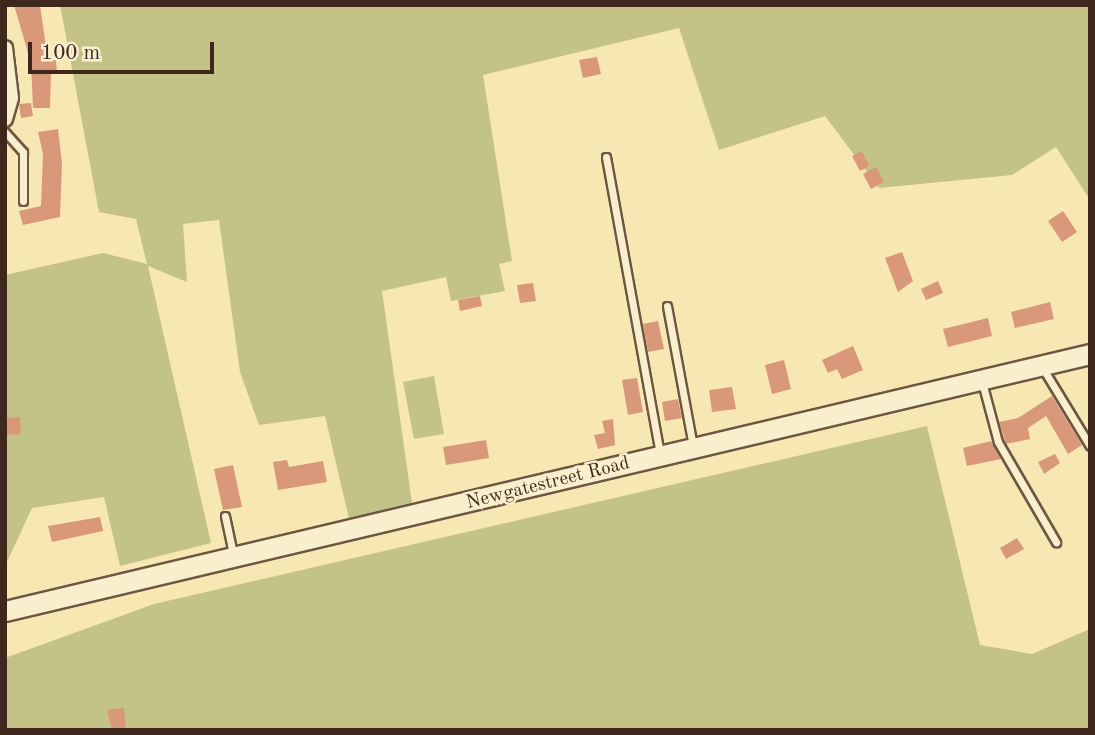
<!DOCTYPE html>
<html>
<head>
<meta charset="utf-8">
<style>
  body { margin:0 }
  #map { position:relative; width:1095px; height:735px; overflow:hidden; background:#f7e7b2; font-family:"Old Standard TT",serif }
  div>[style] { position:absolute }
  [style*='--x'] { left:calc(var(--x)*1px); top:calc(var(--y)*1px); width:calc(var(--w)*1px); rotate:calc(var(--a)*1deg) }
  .green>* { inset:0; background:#c4c387 }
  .building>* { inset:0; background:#d9987a }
  .roads { filter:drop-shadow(2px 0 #6c5742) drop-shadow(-2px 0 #6c5742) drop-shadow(0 2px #6c5742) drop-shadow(0 -2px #6c5742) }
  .lane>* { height:7px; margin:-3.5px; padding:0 3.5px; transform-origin:3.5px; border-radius:3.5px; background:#faefcd }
  .street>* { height:14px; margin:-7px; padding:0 7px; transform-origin:7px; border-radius:7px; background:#faefcd }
  .secondary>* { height:19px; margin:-9.5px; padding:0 9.5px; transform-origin:9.5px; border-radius:9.5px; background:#faefcd }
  span { translate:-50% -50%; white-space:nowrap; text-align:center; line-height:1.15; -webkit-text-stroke:5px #faefcd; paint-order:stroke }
  .street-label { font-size:19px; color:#3e271c }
  .frame { position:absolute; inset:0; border:7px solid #3e271c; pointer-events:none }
  .scale { position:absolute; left:28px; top:42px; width:186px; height:32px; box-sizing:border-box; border:4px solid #3e271c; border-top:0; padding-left:9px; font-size:21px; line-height:24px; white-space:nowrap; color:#3e271c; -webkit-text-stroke:5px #faefcd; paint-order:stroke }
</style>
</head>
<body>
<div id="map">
  <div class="green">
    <i style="clip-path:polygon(60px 5px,1090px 5px,1090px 200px,1056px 147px,1012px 175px,879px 188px,825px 116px,719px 150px,679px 28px,483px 75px,512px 261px,499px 264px,505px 291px,451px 301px,446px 277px,382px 291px,412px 503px,349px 519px,325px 416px,259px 425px,240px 372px,219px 220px,183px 224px,187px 282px,148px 266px,211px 543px,120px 566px,104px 497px,32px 508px,5px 566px,5px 275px,103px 253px,147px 264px,136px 219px,99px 212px)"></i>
    <i style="clip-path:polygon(434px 376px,444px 434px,414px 439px,403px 382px)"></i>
    <i style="clip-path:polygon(927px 426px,980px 645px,1032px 654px,1090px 629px,1090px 730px,5px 730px,5px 658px,154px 604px)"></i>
  </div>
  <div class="building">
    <i style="clip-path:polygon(14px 5px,40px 5px,48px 61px,56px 60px,57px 73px,51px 74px,50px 108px,33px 108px,31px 63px)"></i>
    <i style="clip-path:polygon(597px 57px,601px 74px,583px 78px,579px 60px)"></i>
    <i style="clip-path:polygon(31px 103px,33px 116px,21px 118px,19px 104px)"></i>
    <i style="clip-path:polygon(58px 129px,62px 163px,60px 217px,23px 225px,19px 211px,41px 206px,43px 154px,38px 132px)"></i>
    <i style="clip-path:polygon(862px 151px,869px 166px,860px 171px,852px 156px)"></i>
    <i style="clip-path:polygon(876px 167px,884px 182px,871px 189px,863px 174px)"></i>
    <i style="clip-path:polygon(1063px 211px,1077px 232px,1062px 242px,1048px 221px)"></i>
    <i style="clip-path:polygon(902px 252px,913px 281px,898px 292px,885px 258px)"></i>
    <i style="clip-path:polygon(938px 281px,943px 293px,926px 300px,921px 289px)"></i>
    <i style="clip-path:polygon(533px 283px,536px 301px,520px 303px,517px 285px)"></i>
    <i style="clip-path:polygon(480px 296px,482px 306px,460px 311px,458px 300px)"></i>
    <i style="clip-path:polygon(1050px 302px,1054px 319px,1015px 328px,1011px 312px)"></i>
    <i style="clip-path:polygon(988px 318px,992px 336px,948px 347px,943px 329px)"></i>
    <i style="clip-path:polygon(658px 321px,664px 349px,648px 352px,643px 324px)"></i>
    <i style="clip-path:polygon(853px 346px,863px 370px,842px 379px,837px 369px,828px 373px,822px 360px)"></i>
    <i style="clip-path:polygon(784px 360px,791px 389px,772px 394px,765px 365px)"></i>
    <i style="clip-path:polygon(637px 378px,643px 412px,628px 415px,622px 380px)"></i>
    <i style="clip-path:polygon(732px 387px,736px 409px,712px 412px,709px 390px)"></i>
    <i style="clip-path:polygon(1052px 396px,1082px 445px,1068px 454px,1046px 416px,1028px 428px,1030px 439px,1006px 444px,999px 422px,1018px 418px)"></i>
    <i style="clip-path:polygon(678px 399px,682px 418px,665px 421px,662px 402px)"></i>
    <i style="clip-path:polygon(20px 417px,21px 434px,5px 435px,5px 418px)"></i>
    <i style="clip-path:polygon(613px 419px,615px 445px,598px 449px,594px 435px,605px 433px,602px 421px)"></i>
    <i style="clip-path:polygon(486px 440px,489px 458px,446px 465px,443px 447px)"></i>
    <i style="clip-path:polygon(991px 441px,1001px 459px,967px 466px,963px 448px)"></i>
    <i style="clip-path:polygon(1055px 454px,1060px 463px,1044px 474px,1038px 462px)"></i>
    <i style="clip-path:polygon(287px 460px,289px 467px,323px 461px,327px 482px,278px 490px,273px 462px)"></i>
    <i style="clip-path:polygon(233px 465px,242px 507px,223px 510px,214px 469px)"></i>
    <i style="clip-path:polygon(100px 517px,103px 531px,52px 542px,48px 526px)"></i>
    <i style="clip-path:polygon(1017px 538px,1024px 549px,1006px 559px,1000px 548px)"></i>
    <i style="clip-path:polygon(124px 708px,126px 730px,112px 730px,107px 710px)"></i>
  </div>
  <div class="roads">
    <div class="lane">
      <i style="--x:5;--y:132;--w:27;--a:48"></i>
      <i style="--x:23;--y:152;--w:49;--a:90"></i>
      <i style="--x:606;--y:157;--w:301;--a:79.7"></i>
      <i style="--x:667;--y:306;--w:142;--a:79.5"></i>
      <i style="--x:1042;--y:367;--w:92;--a:58.7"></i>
      <i style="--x:982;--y:382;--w:62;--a:75.1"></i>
      <i style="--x:998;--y:442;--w:116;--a:59.9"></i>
      <i style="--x:225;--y:516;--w:39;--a:78"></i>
    </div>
    <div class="street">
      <i style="--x:5;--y:48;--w:50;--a:83.2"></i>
      <i style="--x:11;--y:98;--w:22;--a:106"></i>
    </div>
    <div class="secondary">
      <i style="--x:5;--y:611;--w:1115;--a:-13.33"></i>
    </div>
  </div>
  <div class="street-label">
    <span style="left:548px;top:484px;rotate:-14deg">Newgatestreet Road</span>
  </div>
  <div class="frame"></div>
  <div class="scale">100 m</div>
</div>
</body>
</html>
